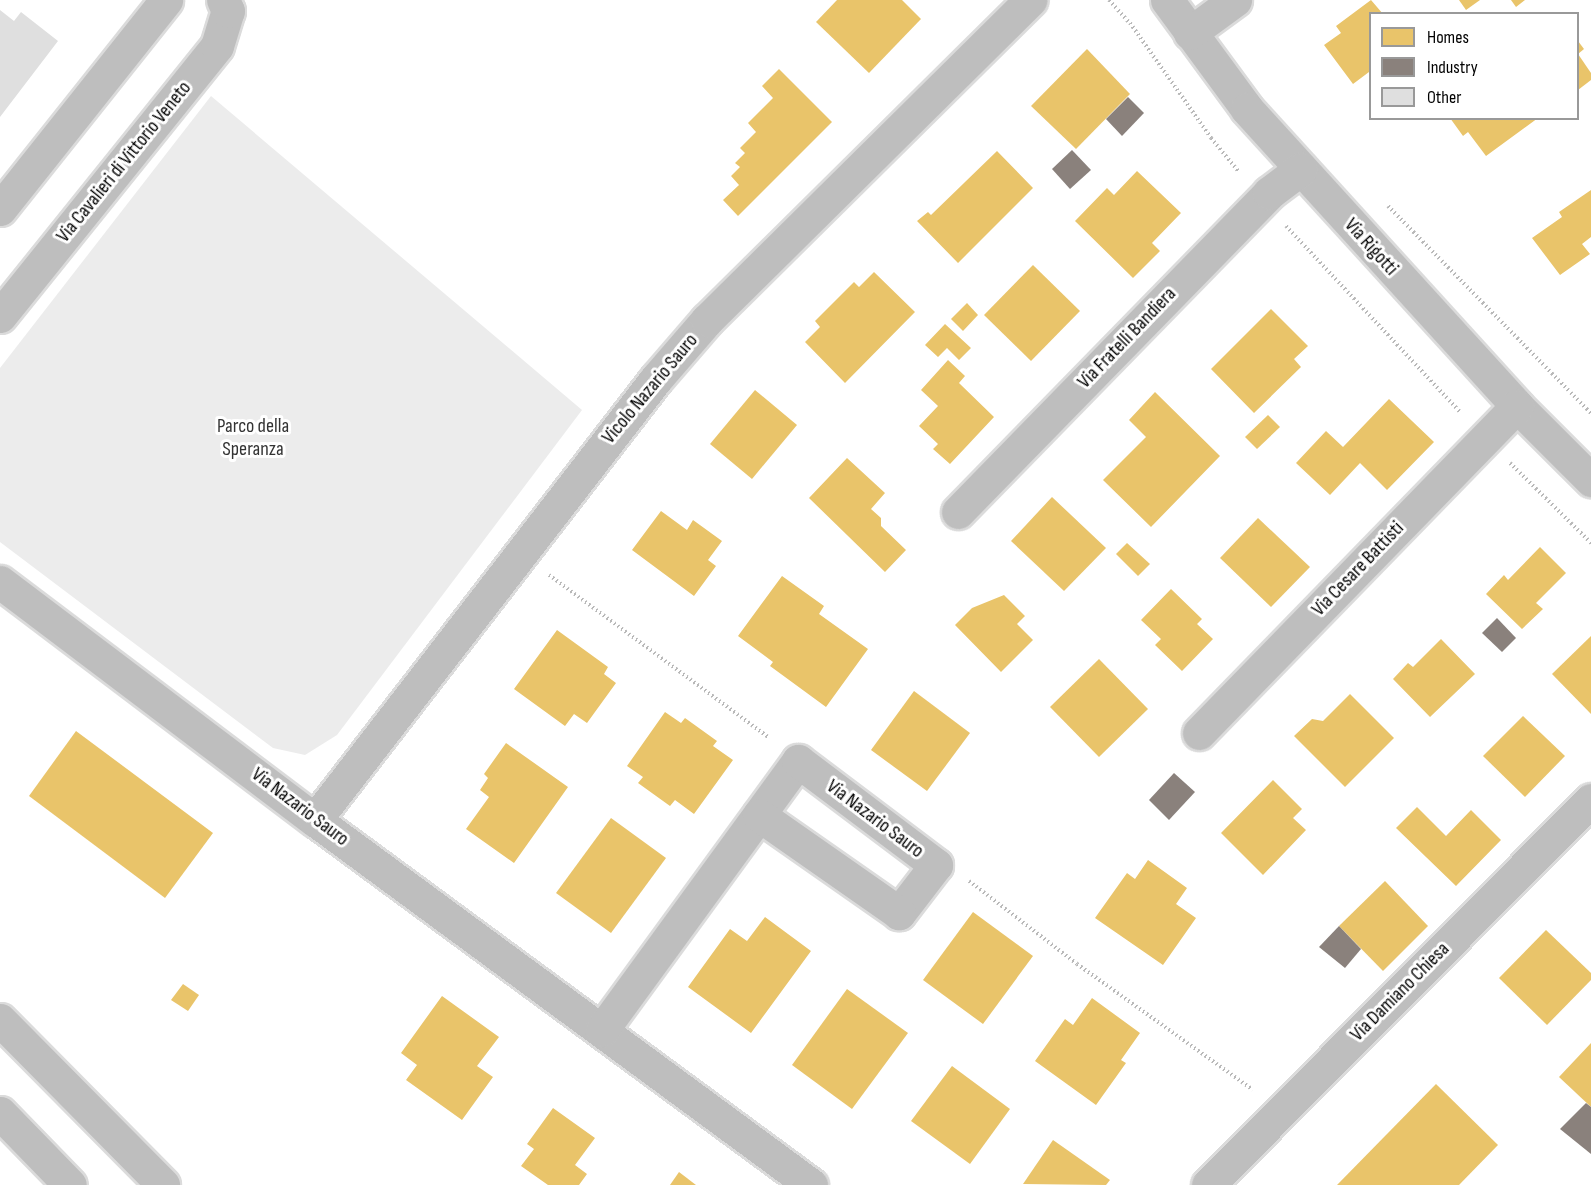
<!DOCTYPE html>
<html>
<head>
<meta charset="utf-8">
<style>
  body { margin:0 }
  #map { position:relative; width:1591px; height:1185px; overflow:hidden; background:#fff; font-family:"Sofia Sans Condensed",sans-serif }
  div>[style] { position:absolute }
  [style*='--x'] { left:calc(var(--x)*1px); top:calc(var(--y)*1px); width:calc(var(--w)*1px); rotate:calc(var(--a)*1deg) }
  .green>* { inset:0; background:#ececec }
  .homes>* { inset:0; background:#e9c46a }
  .industry>* { inset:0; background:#8a817c }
  .building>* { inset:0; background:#dfdfdf }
  .path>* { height:4px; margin-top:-2px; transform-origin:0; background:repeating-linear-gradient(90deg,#b9b9b9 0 1.5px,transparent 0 4.5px) }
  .roads { filter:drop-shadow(2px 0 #dbdbdb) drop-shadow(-2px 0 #dbdbdb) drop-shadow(0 2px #dbdbdb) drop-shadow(0 -2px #dbdbdb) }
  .street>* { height:33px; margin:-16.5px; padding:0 16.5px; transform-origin:16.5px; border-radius:16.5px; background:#bebebe }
  .highway>* { height:33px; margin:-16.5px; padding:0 16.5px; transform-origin:16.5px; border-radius:16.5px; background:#bebebe }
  span { translate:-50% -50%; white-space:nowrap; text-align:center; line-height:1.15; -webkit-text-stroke:6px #fff; paint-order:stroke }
  .street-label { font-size:20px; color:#000 }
  .park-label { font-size:20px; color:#333 }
  .legend { position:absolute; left:1369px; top:12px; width:210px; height:108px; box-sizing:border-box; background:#fff; border:2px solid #999; margin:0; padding:8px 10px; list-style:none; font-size:18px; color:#000 }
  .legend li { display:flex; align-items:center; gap:12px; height:30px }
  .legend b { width:30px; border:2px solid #999 }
</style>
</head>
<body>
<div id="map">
  <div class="green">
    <i style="clip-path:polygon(211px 96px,582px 410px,337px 735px,305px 755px,273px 748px,0 542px,0 368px)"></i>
  </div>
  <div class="homes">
    <i style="clip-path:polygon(837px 0,902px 0,921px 19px,869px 73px,816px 22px)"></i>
    <i style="clip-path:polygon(1371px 0,1383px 14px,1370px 14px,1370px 74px,1369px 72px,1353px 84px,1324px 45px,1341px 33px,1336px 26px)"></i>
    <i style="clip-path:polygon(1459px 0,1480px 0,1466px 10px)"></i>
    <i style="clip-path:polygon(1511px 0,1525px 0,1516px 7px)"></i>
    <i style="clip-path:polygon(1578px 41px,1584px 49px,1578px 54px)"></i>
    <i style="clip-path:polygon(1087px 49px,1130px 94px,1076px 149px,1031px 106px)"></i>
    <i style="clip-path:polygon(1578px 54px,1591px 73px,1591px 80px,1578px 90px)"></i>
    <i style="clip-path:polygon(779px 69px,832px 122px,738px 216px,723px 200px,739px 185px,731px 176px,740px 167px,735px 163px,745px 153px,740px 148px,756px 132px,748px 123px,773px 98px,762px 86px)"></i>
    <i style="clip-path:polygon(1450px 118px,1538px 118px,1486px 156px,1468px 132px,1463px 136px)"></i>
    <i style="clip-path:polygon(997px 151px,1033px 188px,958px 263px,917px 221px,928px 212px,931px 215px)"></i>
    <i style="clip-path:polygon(1137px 171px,1181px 213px,1152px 243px,1160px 251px,1133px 278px,1075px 221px,1107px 188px,1114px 195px)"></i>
    <i style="clip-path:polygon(1591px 190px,1591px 237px,1582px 244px,1590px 254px,1560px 275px,1532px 238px,1562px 217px,1559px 212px)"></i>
    <i style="clip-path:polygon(1033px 265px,1080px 311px,1031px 361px,984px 315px)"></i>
    <i style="clip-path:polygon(874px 272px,915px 312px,845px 383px,805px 342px,820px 327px,815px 321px,854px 282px,859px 287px)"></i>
    <i style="clip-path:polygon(967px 303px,978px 315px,963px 331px,951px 319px)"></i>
    <i style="clip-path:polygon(1271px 309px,1308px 346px,1294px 359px,1301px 367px,1254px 413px,1211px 369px)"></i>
    <i style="clip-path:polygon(945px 324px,971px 348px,959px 360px,947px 348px,938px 357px,925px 345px)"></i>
    <i style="clip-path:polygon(948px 360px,965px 376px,959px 383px,994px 417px,950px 464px,933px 449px,938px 444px,919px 426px,938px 406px,921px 390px)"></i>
    <i style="clip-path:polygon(755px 390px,797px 425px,752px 479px,710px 444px)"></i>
    <i style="clip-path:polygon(1155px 392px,1220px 456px,1151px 527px,1103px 480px,1146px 437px,1129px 420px)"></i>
    <i style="clip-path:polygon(1389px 399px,1434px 442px,1387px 490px,1360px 463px,1330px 495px,1296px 463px,1326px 431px,1343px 447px)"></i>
    <i style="clip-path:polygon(1268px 415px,1280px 427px,1257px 449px,1245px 437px)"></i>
    <i style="clip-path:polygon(847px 458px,885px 493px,871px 509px,881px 518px,881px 526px,906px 550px,885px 572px,809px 498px)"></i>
    <i style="clip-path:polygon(1052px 497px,1106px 548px,1064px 591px,1011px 541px)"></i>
    <i style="clip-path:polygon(661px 511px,687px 530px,693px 520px,722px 541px,708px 560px,716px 566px,694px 596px,632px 550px)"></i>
    <i style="clip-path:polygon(1258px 518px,1310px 567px,1271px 607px,1220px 558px)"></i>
    <i style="clip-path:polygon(1127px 543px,1150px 564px,1138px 576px,1116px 554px)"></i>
    <i style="clip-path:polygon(1540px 547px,1566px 573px,1536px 603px,1543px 609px,1522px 629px,1486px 594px,1504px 575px,1508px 580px)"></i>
    <i style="clip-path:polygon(782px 576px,824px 606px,819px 614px,868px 649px,826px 707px,770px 666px,773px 662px,738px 636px)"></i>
    <i style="clip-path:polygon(1171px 589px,1202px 619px,1197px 624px,1213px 639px,1182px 671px,1155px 645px,1161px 639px,1141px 620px)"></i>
    <i style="clip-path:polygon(1004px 595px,1025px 616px,1017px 624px,1033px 640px,1001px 672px,955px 625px,972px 608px)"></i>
    <i style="clip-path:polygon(557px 630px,608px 667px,604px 674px,616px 683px,587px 723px,574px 714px,565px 726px,514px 689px)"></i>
    <i style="clip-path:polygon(1591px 636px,1591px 714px,1552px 674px)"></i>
    <i style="clip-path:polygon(1441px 639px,1475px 674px,1430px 717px,1393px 679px,1408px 663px,1413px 667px)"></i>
    <i style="clip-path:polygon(1099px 659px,1148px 709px,1099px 757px,1050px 707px)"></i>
    <i style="clip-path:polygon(914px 691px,970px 733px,927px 791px,871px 750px)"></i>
    <i style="clip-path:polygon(1350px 694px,1394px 738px,1345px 787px,1294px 736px,1312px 719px,1323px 721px)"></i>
    <i style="clip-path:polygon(665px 712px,681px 723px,685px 718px,717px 741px,713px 746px,733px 760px,694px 814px,675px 800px,670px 806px,638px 783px,643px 777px,627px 766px)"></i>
    <i style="clip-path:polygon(1523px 716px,1565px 756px,1525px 797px,1483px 756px)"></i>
    <i style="clip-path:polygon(76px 731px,213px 833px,165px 898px,29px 796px)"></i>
    <i style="clip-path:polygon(506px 743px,568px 787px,514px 863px,466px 829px,489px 797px,480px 790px,488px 778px,484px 774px)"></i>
    <i style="clip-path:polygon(1273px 780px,1302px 809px,1293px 818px,1306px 830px,1263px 875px,1221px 833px)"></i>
    <i style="clip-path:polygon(1417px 807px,1446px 836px,1471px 810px,1501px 840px,1456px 886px,1396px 828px)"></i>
    <i style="clip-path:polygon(611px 818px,666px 858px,611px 933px,556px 893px)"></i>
    <i style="clip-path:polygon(1148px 860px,1187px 888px,1176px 904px,1196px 918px,1163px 965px,1095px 918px,1127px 873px,1135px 879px)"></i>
    <i style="clip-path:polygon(1385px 881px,1428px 926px,1383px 971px,1339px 926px)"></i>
    <i style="clip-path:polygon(973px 912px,1033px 956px,983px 1024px,923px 980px)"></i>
    <i style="clip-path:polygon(765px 917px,811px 951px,751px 1033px,688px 987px,730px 929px,747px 941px)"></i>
    <i style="clip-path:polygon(1546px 930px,1591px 973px,1591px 980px,1547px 1025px,1499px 978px)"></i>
    <i style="clip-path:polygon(183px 984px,199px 995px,188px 1011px,171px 1000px)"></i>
    <i style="clip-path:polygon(847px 989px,908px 1033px,852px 1109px,792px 1065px)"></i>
    <i style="clip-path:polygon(442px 996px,499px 1037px,477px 1066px,493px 1077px,462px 1120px,406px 1080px,417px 1065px,401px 1053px)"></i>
    <i style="clip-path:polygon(1092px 998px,1140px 1033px,1121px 1060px,1126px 1063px,1096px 1105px,1035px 1061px,1065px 1019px,1073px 1025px)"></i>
    <i style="clip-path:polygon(1591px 1043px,1591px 1107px,1559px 1077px)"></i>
    <i style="clip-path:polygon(952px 1066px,1010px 1109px,970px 1164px,911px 1121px)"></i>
    <i style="clip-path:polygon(1436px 1084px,1498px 1145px,1459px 1185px,1337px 1185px)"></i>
    <i style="clip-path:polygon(553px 1108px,595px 1138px,575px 1165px,587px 1174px,579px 1185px,548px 1185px,521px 1166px,534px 1149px,527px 1144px)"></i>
    <i style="clip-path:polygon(1053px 1140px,1110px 1180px,1106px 1185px,1023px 1184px)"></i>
    <i style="clip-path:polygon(679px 1172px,696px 1185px,670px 1185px)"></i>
  </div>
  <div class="industry">
    <i style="clip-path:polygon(1128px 97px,1144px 113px,1122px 136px,1106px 119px)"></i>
    <i style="clip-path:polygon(1072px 150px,1091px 170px,1070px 189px,1052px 169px)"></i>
    <i style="clip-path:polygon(1497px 618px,1516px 638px,1502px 652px,1482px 633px)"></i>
    <i style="clip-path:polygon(1174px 773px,1195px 792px,1169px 820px,1149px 800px)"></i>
    <i style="clip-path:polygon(1339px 926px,1361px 949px,1345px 968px,1319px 947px)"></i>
    <i style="clip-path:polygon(1586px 1103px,1591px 1107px,1591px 1154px,1560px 1129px)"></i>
  </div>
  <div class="building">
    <i style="clip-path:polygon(0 10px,14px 21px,21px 12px,58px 41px,0 117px)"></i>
  </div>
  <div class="path">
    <i style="--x:1109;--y:0;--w:31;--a:48"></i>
    <i style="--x:1130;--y:23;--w:141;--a:54.8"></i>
    <i style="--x:1211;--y:138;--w:44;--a:50.5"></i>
    <i style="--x:1388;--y:206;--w:290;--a:45.6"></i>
    <i style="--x:1286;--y:226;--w:256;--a:46.9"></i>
    <i style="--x:1510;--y:463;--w:114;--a:44.6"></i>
    <i style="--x:549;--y:575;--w:274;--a:36.5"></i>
    <i style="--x:969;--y:881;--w:136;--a:37.5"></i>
    <i style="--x:1077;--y:964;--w:216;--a:35.6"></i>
  </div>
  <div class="roads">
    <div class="street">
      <i style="--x:1167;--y:0;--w:135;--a:53.7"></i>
      <i style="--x:1247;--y:109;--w:401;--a:47.7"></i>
      <i style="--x:1517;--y:406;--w:105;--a:45"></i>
      <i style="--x:1190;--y:33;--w:56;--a:-36.3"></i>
      <i style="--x:0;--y:209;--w:267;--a:-51.5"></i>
      <i style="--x:0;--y:316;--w:346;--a:-51.2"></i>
      <i style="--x:217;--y:46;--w:37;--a:-73"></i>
      <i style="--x:228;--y:11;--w:12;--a:-114"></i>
      <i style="--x:958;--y:512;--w:446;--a:-45.7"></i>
      <i style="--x:1269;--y:193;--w:40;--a:-37"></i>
      <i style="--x:0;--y:582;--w:395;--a:37.1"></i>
      <i style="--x:315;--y:820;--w:616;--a:36.35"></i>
      <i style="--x:1199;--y:733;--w:456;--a:-45.8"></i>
      <i style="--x:315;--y:820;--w:557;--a:-52.29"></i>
      <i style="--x:656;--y:379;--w:78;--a:-49.2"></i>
      <i style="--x:707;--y:320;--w:455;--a:-44.7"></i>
      <i style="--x:602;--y:1030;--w:333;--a:-53.9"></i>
      <i style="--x:798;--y:761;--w:173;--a:37"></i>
      <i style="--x:936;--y:865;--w:61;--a:127.6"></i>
      <i style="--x:899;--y:913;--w:171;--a:-145"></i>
      <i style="--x:1208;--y:1185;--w:543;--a:-45.15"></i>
    </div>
    <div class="highway">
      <i style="--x:0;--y:1020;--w:232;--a:45.3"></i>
      <i style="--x:0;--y:1113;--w:100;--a:45.8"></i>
    </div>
  </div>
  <div class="street-label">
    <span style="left:124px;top:162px;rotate:-51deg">Via Cavalieri di Vittorio Veneto</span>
    <span style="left:1371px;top:247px;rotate:48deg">Via Rigotti</span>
    <span style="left:1127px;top:338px;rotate:-46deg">Via Fratelli Bandiera</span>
    <span style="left:650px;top:389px;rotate:-50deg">Vicolo Nazario Sauro</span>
    <span style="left:1358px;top:569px;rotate:-46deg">Via Cesare Battisti</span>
    <span style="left:300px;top:807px;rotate:37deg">Via Nazario Sauro</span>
    <span style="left:875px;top:819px;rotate:37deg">Via Nazario Sauro</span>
    <span style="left:1400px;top:992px;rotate:-45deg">Via Damiano Chiesa</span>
  </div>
  <div class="park-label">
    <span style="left:253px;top:438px">Parco della<br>Speranza</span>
  </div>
  <ul class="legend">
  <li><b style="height:16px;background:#e9c46a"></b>Homes</li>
  <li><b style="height:16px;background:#8a817c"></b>Industry</li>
  <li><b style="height:16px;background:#dfdfdf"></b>Other</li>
  </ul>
</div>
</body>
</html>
